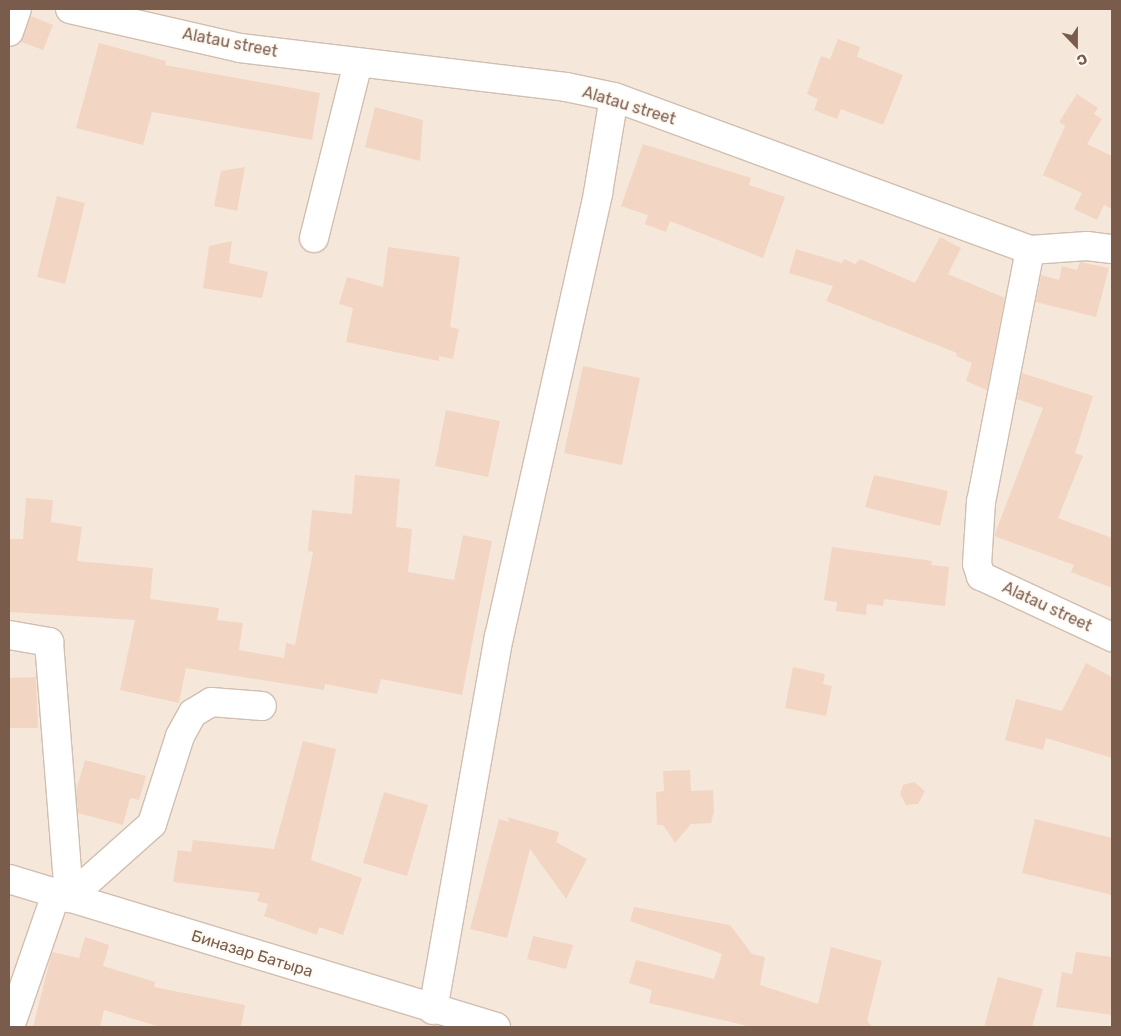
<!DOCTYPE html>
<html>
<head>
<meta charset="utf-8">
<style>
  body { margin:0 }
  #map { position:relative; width:1121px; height:1036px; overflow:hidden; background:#fdf6ec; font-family:Rubik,sans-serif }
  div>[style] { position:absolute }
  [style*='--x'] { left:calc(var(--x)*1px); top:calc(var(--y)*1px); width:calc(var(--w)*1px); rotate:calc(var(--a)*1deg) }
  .residential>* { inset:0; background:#f5e8da }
  .building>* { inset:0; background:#f3d5c3 }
  .roads { filter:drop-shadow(1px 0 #d1beb0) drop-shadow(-1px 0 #d1beb0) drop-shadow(0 1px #d1beb0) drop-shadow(0 -1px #d1beb0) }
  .minor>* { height:28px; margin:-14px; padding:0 14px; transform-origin:14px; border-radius:14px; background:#fff }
  .tertiary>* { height:28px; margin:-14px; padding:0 14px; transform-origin:14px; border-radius:14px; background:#fff }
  span { translate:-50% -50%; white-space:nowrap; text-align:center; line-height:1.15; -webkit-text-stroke:4.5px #fffaf3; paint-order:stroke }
  .street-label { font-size:16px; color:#7a5c4d }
  .frame { position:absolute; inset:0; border:10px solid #7a5c4d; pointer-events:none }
  .north { position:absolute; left:1051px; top:20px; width:50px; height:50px; -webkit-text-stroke:4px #fffaf3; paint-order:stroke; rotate:158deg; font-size:14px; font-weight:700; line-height:20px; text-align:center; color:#7a5c4d }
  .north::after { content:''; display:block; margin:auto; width:18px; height:22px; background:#7a5c4d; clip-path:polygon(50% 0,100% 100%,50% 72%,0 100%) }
</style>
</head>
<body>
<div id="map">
  <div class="residential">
    <i style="clip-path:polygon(9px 9px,1112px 9px,1112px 1027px,9px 1027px)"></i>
  </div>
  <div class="building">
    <i style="clip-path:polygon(31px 16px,53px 25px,43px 50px,21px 42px)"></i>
    <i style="clip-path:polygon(838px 39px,860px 47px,857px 57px,903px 75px,883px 125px,841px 109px,837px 119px,814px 110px,818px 99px,807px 94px,821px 56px,830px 59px)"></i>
    <i style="clip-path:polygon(99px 43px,166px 61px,165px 65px,320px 93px,312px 140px,152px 112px,143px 145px,76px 128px)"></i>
    <i style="clip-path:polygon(1077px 94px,1098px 108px,1094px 114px,1102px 119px,1087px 144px,1112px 156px,1112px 209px,1104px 205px,1097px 220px,1074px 209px,1082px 193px,1043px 175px,1065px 126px,1059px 122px)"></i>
    <i style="clip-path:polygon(375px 107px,423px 120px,420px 161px,365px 147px)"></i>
    <i style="clip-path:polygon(643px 144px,751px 178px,749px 185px,785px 197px,763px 258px,670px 221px,666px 232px,645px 224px,648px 215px,621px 206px)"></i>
    <i style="clip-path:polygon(245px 167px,237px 211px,214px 206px,221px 171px)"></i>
    <i style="clip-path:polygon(57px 196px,85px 203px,65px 284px,37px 277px)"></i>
    <i style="clip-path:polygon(940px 237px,961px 248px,948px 274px,1005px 298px,987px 390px,966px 381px,972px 363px,956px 356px,957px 353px,826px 301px,833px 286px,789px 273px,796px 249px,842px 263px,844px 259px,855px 264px,860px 259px,915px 283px)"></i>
    <i style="clip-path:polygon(232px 241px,229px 263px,268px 272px,262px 298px,203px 288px,209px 246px)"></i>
    <i style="clip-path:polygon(388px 247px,460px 257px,450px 327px,459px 329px,453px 359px,439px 356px,439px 361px,346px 342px,353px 308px,339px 304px,347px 277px,383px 287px)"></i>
    <i style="clip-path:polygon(1080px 262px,1109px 268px,1096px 317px,1036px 302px,1041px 275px,1059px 280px,1062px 266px,1077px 270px)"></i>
    <i style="clip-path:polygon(583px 366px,640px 378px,622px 465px,564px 453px)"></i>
    <i style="clip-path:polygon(1022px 373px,1093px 396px,1075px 453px,1083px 456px,1058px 518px,1112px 538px,1112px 588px,1071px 572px,1074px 565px,994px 536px,1043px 408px,1017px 399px)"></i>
    <i style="clip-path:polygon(446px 410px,500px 421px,488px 477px,435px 466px)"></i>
    <i style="clip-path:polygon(355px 475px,400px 479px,396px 527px,412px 529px,408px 572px,454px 580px,463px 535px,492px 541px,462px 695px,381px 679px,377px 694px,325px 684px,324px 690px,186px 668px,179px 703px,120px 690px,135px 620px,9px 612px,9px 539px,23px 539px,26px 498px,53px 500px,51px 522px,82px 527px,77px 561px,153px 568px,150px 599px,219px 608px,217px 620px,243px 623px,239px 650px,284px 658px,286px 643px,295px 645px,313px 552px,308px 551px,312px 510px,352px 514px)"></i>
    <i style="clip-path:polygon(874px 475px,948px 491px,940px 526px,865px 507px)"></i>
    <i style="clip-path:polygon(832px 547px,932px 561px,931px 565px,949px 567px,945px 606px,884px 599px,883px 606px,867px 604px,866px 615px,836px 611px,837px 602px,824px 600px)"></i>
    <i style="clip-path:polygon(1086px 663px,1112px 677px,1112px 758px,1046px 738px,1043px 750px,1005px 740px,1016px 699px,1062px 711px)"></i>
    <i style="clip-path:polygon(793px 667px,825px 674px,823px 684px,832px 686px,826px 716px,785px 708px)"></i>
    <i style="clip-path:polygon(36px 677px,38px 728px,9px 728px,9px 678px)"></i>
    <i style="clip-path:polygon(303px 741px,336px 749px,311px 860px,362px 878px,343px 935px,319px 927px,317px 935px,264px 916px,268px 904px,257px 901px,260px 893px,173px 882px,178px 850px,191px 852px,193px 840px,274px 849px)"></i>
    <i style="clip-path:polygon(85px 760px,146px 776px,139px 800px,130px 798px,123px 825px,78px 813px,76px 791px)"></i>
    <i style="clip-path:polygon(690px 770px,691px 791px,713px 790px,714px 811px,711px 823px,691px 824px,675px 843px,663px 825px,657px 825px,656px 792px,664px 791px,663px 771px)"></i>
    <i style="clip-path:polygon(914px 782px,925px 791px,918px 804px,906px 805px,900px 794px,903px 785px)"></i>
    <i style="clip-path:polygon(384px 792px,428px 805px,407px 876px,363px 863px)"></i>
    <i style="clip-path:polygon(507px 817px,559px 832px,556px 842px,587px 859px,566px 899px,530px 849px,507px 938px,470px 929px,499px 819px,510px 822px)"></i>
    <i style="clip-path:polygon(1035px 819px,1112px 838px,1112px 895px,1022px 873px)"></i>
    <i style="clip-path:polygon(634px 907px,730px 925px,752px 954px,765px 957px,760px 985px,818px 1004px,831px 947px,882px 961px,867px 1021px,873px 1027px,752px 1027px,649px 1003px,652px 990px,629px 983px,636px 960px,714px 979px,722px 954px,630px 921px)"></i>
    <i style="clip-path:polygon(533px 936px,573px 945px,566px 969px,527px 959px)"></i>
    <i style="clip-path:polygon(85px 937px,109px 945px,103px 966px,155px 982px,154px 987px,245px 1005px,241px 1027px,160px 1027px,104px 1010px,100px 1027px,33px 1027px,52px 952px,79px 958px)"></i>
    <i style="clip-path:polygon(1076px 952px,1112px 957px,1112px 1015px,1056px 1007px,1062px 972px,1072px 974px)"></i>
    <i style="clip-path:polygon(998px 977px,1043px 989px,1032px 1027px,984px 1027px)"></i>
  </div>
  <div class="roads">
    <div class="minor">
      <i style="--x:70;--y:9;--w:174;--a:12.9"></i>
      <i style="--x:240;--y:48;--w:328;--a:6.8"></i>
      <i style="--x:566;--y:87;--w:49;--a:11.8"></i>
      <i style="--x:614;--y:97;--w:443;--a:20.2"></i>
      <i style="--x:1030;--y:250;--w:57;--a:-4"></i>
      <i style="--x:1087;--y:246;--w:25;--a:7"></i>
      <i style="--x:9;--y:32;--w:24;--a:-71"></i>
      <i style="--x:314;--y:238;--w:180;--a:-75.9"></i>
      <i style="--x:1030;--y:250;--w:256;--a:101"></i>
      <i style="--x:981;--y:501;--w:63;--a:93.6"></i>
      <i style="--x:977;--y:564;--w:13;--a:72"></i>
      <i style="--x:981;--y:576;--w:145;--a:25"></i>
      <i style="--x:9;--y:635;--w:41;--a:9.9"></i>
      <i style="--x:49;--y:642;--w:257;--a:85.5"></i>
      <i style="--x:69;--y:898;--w:111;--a:-41.7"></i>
      <i style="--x:152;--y:824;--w:92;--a:-72.3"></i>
      <i style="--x:180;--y:736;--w:26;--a:-61"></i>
      <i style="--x:193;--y:713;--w:21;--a:-31"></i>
      <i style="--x:211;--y:702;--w:51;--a:4.5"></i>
      <i style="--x:433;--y:1010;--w:379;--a:-80"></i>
      <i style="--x:499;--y:637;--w:455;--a:-77.4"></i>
      <i style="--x:598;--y:193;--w:97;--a:-80.5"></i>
      <i style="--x:10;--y:1027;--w:141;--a:-70.9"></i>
    </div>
    <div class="tertiary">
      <i style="--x:9;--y:879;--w:509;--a:16.9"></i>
    </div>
  </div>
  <div class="street-label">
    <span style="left:230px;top:43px;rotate:11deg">Alatau street</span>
    <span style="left:629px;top:106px;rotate:17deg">Alatau street</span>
    <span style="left:1047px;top:607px;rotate:25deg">Alatau street</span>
    <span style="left:252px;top:954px;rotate:17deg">Биназар Батыра</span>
  </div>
  <div class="frame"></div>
  <div class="north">С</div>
</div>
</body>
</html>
